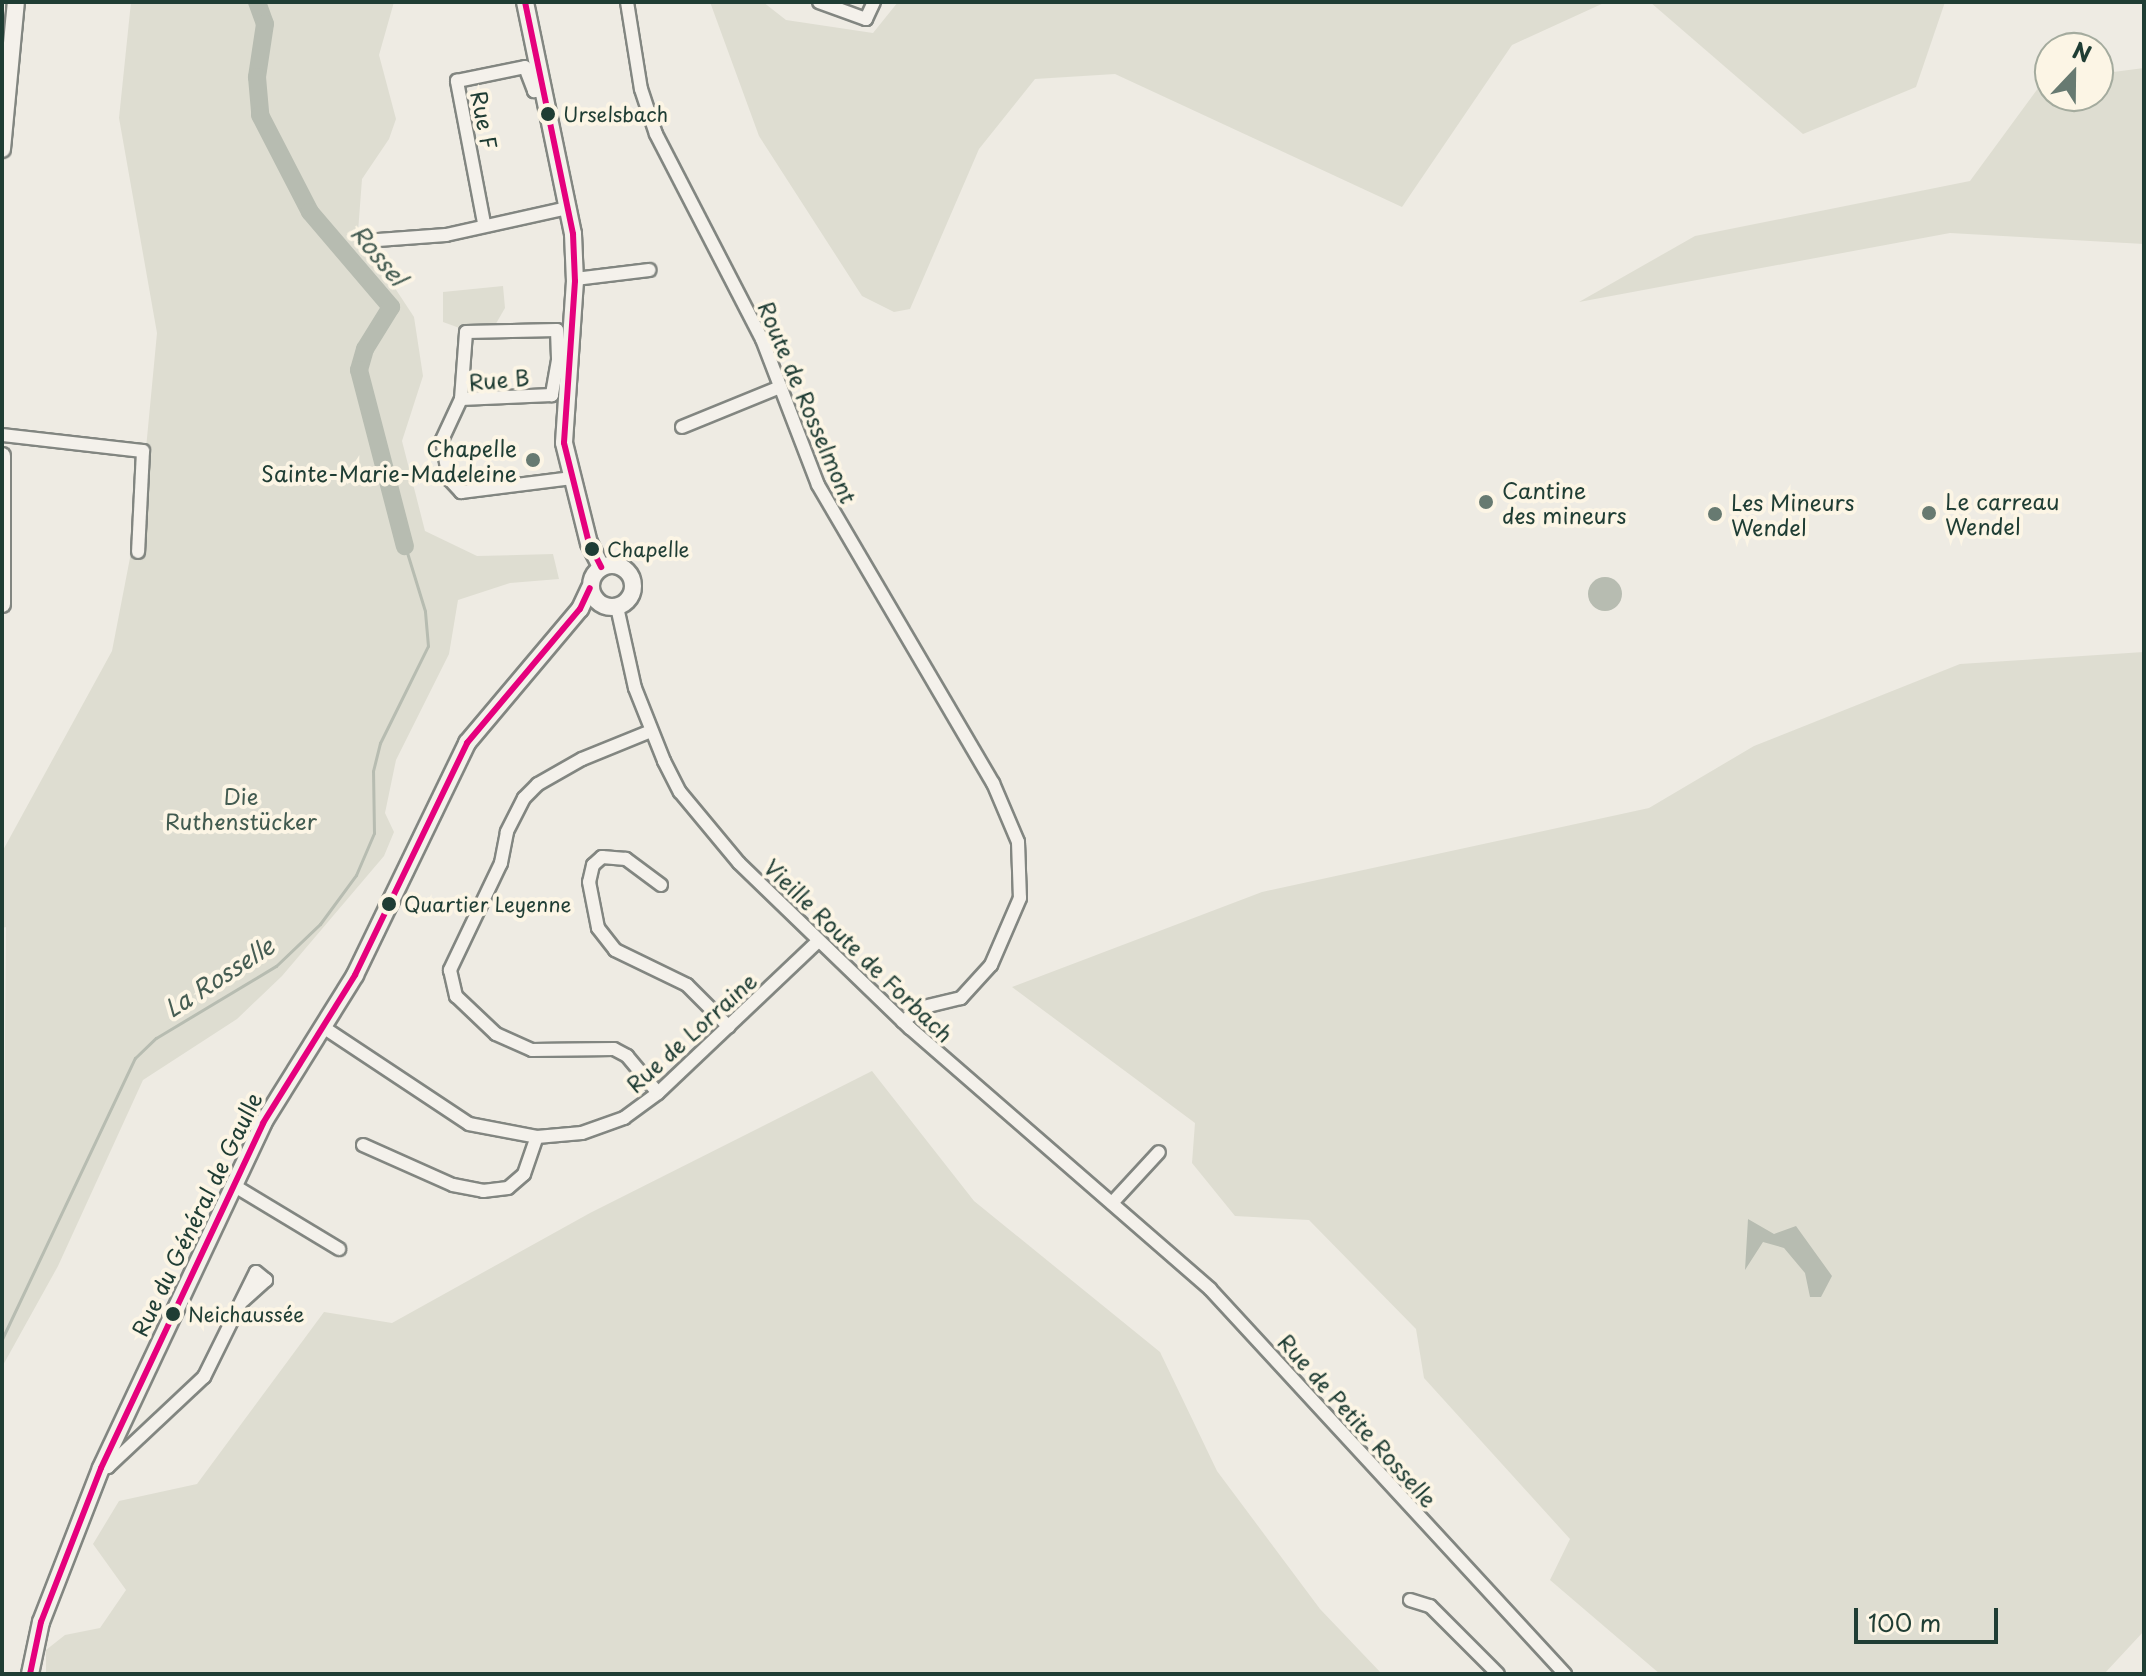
<!DOCTYPE html>
<html>
<head>
<meta charset="utf-8">
<style>
  body { margin:0 }
  #map { position:relative; width:2146px; height:1676px; overflow:hidden; background:#eeebe3; font-family:"Playpen Sans",sans-serif }
  div>[style] { position:absolute }
  [style*='--x'] { left:calc(var(--x)*1px); top:calc(var(--y)*1px); width:calc(var(--w)*1px); rotate:calc(var(--a)*1deg) }
  .green>* { inset:0; background:#deddd1 }
  .water>* { inset:0; background:#b7bcb1 }
  .round { border-radius:50% }
  .stream>* { height:3px; margin:-1.5px; padding:0 1.5px; transform-origin:1.5px; border-radius:1.5px; background:#b7bcb1 }
  .river>* { height:18px; margin:-9px; padding:0 9px; transform-origin:9px; border-radius:9px; background:#b7bcb1 }
  .roads { filter:drop-shadow(2px 0 #828681) drop-shadow(-2px 0 #828681) drop-shadow(0 2px #828681) drop-shadow(0 -2px #828681) }
  .minor>* { height:12px; margin:-6px; padding:0 6px; transform-origin:6px; border-radius:6px; background:#f4f1eb }
  .major>* { height:16px; margin:-8px; padding:0 8px; transform-origin:8px; border-radius:8px; background:#f4f1eb }
  .major>.ring { margin:-8px; padding:0; box-sizing:content-box; background:none; border:16px solid #f4f1eb; border-radius:50% }
  .bus-1>* { height:6px; margin:-3px; padding:0 3px; transform-origin:3px; border-radius:3px; background:#e5007d }
  .dots>* { width:22px; height:22px; translate:-50% -50%; box-sizing:border-box; border:4px solid #fcf5e5; border-radius:50% }
  span { translate:-50% -50%; white-space:nowrap; text-align:center; line-height:1.15; -webkit-text-stroke:8px #fcf5e5; paint-order:stroke }
  .bus-label { font-size:20px; color:#1f3d34 }
  .left { translate:0 -50%; text-align:left }
  .street-label { font-size:22px; color:#1f3d34 }
  .poi-label { font-size:22px; color:#1f3d34 }
  .right { translate:-100% -50%; text-align:right }
  .park-label { font-size:22px; color:#425b50 }
  .water-label { font-size:24px; color:#465d53; font-style:italic }
  .frame { position:absolute; inset:0; border:4px solid #1f3d34; pointer-events:none }
  .north { position:absolute; left:2034px; top:32px; width:80px; height:80px; box-sizing:border-box; background:#fcf5e5; border:2px solid #a4ab9e; border-radius:50%; rotate:22deg; font-size:22px; font-weight:700; line-height:32px; text-align:center; color:#1f3d34 }
  .north::after { content:''; display:block; margin:auto; width:28px; height:36px; background:#677a71; clip-path:polygon(50% 0,100% 100%,50% 72%,0 100%) }
  .scale { position:absolute; left:1854px; top:1608px; width:144px; height:36px; box-sizing:border-box; border:4px solid #1f3d34; border-top:0; padding-left:10px; font-size:24px; line-height:28px; white-space:nowrap; color:#1f3d34; -webkit-text-stroke:6px #fcf5e5; paint-order:stroke }
</style>
</head>
<body>
<div id="map">
  <div class="green">
    <i style="clip-path:polygon(131px 2px,394px 2px,379px 55px,396px 119px,389px 139px,362px 179px,358px 232px,414px 317px,423px 376px,402px 441px,425px 531px,477px 556px,553px 554px,559px 579px,510px 583px,458px 600px,449px 654px,396px 760px,385px 813px,394px 832px,384px 856px,282px 976px,237px 1019px,143px 1080px,58px 1266px,2px 1367px,6px 927px,2px 928px,2px 852px,112px 651px,141px 501px,157px 333px,119px 118px)"></i>
    <i style="clip-path:polygon(710px 2px,763px 2px,786px 20px,873px 33px,898px 2px,1606px 2px,1512px 45px,1402px 207px,1115px 74px,1035px 79px,979px 149px,910px 309px,894px 312px,862px 296px,759px 136px)"></i>
    <i style="clip-path:polygon(1650px 2px,1945px 2px,1916px 87px,1803px 134px)"></i>
    <i style="clip-path:polygon(2144px 68px,2144px 244px,1950px 233px,1579px 302px,1695px 236px,1970px 181px,2044px 80px,2050px 80px,2050px 96px,2098px 96px,2098px 74px)"></i>
    <i style="clip-path:polygon(503px 286px,505px 308px,494px 327px,465px 330px,443px 322px,443px 292px)"></i>
    <i style="clip-path:polygon(2144px 652px,2144px 1631px,2104px 1674px,1660px 1674px,1550px 1580px,1570px 1539px,1424px 1378px,1416px 1329px,1309px 1220px,1235px 1216px,1192px 1163px,1195px 1123px,1012px 987px,1262px 892px,1649px 808px,1754px 746px,1960px 664px)"></i>
    <i style="clip-path:polygon(872px 1071px,974px 1201px,1160px 1352px,1217px 1471px,1320px 1609px,1382px 1674px,46px 1674px,46px 1650px,65px 1635px,100px 1628px,126px 1590px,93px 1544px,119px 1501px,197px 1484px,324px 1312px,392px 1323px,590px 1213px)"></i>
  </div>
  <div class="water">
    <i class="round" style="left:1588px;top:577px;width:34px;height:34px"></i>
    <i style="clip-path:polygon(1748px 1219px,1774px 1234px,1796px 1226px,1832px 1276px,1821px 1297px,1810px 1297px,1805px 1273px,1784px 1248px,1763px 1242px,1745px 1270px)"></i>
  </div>
  <div class="stream">
    <i style="--x:2;--y:1339;--w:311;--a:-64.7"></i>
    <i style="--x:135;--y:1058;--w:29;--a:-44"></i>
    <i style="--x:156;--y:1038;--w:140;--a:-31"></i>
    <i style="--x:276;--y:966;--w:61;--a:-43.7"></i>
    <i style="--x:320;--y:924;--w:61;--a:-53.7"></i>
    <i style="--x:356;--y:875;--w:46;--a:-66.8"></i>
    <i style="--x:374;--y:833;--w:62;--a:-90.9"></i>
    <i style="--x:373;--y:771;--w:29;--a:-76"></i>
    <i style="--x:380;--y:743;--w:108;--a:-63.7"></i>
    <i style="--x:428;--y:646;--w:35;--a:-95"></i>
    <i style="--x:425;--y:611;--w:68;--a:-107.1"></i>
  </div>
  <div class="river">
    <i style="--x:257;--y:2;--w:23;--a:70"></i>
    <i style="--x:265;--y:24;--w:54;--a:98.6"></i>
    <i style="--x:257;--y:77;--w:38;--a:85"></i>
    <i style="--x:260;--y:115;--w:109;--a:62.7"></i>
    <i style="--x:310;--y:212;--w:125;--a:49.5"></i>
    <i style="--x:391;--y:307;--w:49;--a:121.8"></i>
    <i style="--x:365;--y:349;--w:22;--a:106"></i>
    <i style="--x:359;--y:370;--w:182;--a:75.4"></i>
  </div>
  <div class="roads">
    <div class="minor">
      <i style="--x:627;--y:2;--w:88;--a:80.9"></i>
      <i style="--x:641;--y:89;--w:47;--a:71.6"></i>
      <i style="--x:656;--y:134;--w:231;--a:62.7"></i>
      <i style="--x:762;--y:339;--w:156;--a:69"></i>
      <i style="--x:818;--y:485;--w:346;--a:59.6"></i>
      <i style="--x:993;--y:783;--w:64;--a:67"></i>
      <i style="--x:1018;--y:842;--w:56;--a:88"></i>
      <i style="--x:1020;--y:898;--w:73;--a:113.4"></i>
      <i style="--x:991;--y:965;--w:45;--a:132.3"></i>
      <i style="--x:961;--y:998;--w:42;--a:166.3"></i>
      <i style="--x:920;--y:1008;--w:22;--a:141"></i>
      <i style="--x:819;--y:2;--w:50;--a:19.9"></i>
      <i style="--x:866;--y:19;--w:19;--a:-65"></i>
      <i style="--x:484;--y:223;--w:145;--a:-100.8"></i>
      <i style="--x:457;--y:81;--w:69;--a:-11.6"></i>
      <i style="--x:525;--y:67;--w:26;--a:69"></i>
      <i style="--x:534;--y:91;--w:10;--a:-11"></i>
      <i style="--x:378;--y:240;--w:68;--a:-4.2"></i>
      <i style="--x:446;--y:235;--w:125;--a:-12.5"></i>
      <i style="--x:575;--y:279;--w:75;--a:-6.9"></i>
      <i style="--x:558;--y:360;--w:36;--a:100"></i>
      <i style="--x:552;--y:395;--w:91;--a:177.5"></i>
      <i style="--x:461;--y:399;--w:45;--a:114.9"></i>
      <i style="--x:442;--y:440;--w:40;--a:80"></i>
      <i style="--x:449;--y:479;--w:18;--a:47"></i>
      <i style="--x:461;--y:492;--w:112;--a:-7.2"></i>
      <i style="--x:461;--y:399;--w:67;--a:-85.7"></i>
      <i style="--x:466;--y:332;--w:91;--a:-1.3"></i>
      <i style="--x:557;--y:330;--w:30;--a:88"></i>
      <i style="--x:558;--y:360;--w:6;--a:0"></i>
      <i style="--x:682;--y:427;--w:106;--a:-22.2"></i>
      <i style="--x:2;--y:435;--w:142;--a:6.5"></i>
      <i style="--x:143;--y:451;--w:101;--a:92.8"></i>
      <i style="--x:617;--y:607;--w:83;--a:77.5"></i>
      <i style="--x:635;--y:688;--w:79;--a:68.3"></i>
      <i style="--x:664;--y:761;--w:35;--a:63"></i>
      <i style="--x:680;--y:792;--w:92;--a:50.3"></i>
      <i style="--x:739;--y:863;--w:238;--a:44"></i>
      <i style="--x:910;--y:1028;--w:398;--a:41"></i>
      <i style="--x:1210;--y:1289;--w:524;--a:47.32"></i>
      <i style="--x:651;--y:731;--w:74;--a:157.9"></i>
      <i style="--x:582;--y:759;--w:51;--a:150.4"></i>
      <i style="--x:538;--y:784;--w:20;--a:135"></i>
      <i style="--x:524;--y:798;--w:38;--a:117"></i>
      <i style="--x:507;--y:832;--w:32;--a:101"></i>
      <i style="--x:501;--y:863;--w:119;--a:115.5"></i>
      <i style="--x:450;--y:970;--w:27;--a:77"></i>
      <i style="--x:456;--y:996;--w:55;--a:43.5"></i>
      <i style="--x:496;--y:1034;--w:39;--a:24"></i>
      <i style="--x:532;--y:1050;--w:82;--a:-0.7"></i>
      <i style="--x:614;--y:1049;--w:15;--a:28"></i>
      <i style="--x:627;--y:1056;--w:48;--a:50"></i>
      <i style="--x:661;--y:885;--w:44;--a:-143.4"></i>
      <i style="--x:626;--y:859;--w:24;--a:-175"></i>
      <i style="--x:602;--y:857;--w:12;--a:138"></i>
      <i style="--x:593;--y:865;--w:17;--a:103"></i>
      <i style="--x:589;--y:882;--w:47;--a:78.9"></i>
      <i style="--x:598;--y:928;--w:28;--a:52"></i>
      <i style="--x:615;--y:950;--w:80;--a:25.9"></i>
      <i style="--x:687;--y:985;--w:59;--a:45"></i>
      <i style="--x:323;--y:1027;--w:175;--a:33.6"></i>
      <i style="--x:469;--y:1124;--w:69;--a:10.8"></i>
      <i style="--x:537;--y:1137;--w:45;--a:-5.1"></i>
      <i style="--x:582;--y:1133;--w:45;--a:-19.7"></i>
      <i style="--x:624;--y:1118;--w:42;--a:-36.3"></i>
      <i style="--x:658;--y:1093;--w:218;--a:-43.5"></i>
      <i style="--x:363;--y:1145;--w:98;--a:24"></i>
      <i style="--x:453;--y:1185;--w:31;--a:11"></i>
      <i style="--x:483;--y:1191;--w:25;--a:-7"></i>
      <i style="--x:508;--y:1188;--w:21;--a:-41"></i>
      <i style="--x:524;--y:1174;--w:39;--a:-71"></i>
      <i style="--x:233;--y:1185;--w:124;--a:31.1"></i>
      <i style="--x:1112;--y:1203;--w:69;--a:-47.3"></i>
      <i style="--x:101;--y:1468;--w:7;--a:-8"></i>
      <i style="--x:108;--y:1467;--w:132;--a:-43.2"></i>
      <i style="--x:204;--y:1377;--w:117;--a:-63.7"></i>
      <i style="--x:256;--y:1272;--w:13;--a:39"></i>
      <i style="--x:266;--y:1280;--w:31;--a:138"></i>
      <i style="--x:1410;--y:1600;--w:21;--a:17"></i>
      <i style="--x:1430;--y:1606;--w:96;--a:45"></i>
    </div>
    <div class="major">
      <i style="--x:525;--y:2;--w:237;--a:78.3"></i>
      <i style="--x:573;--y:234;--w:47;--a:87.6"></i>
      <i style="--x:575;--y:281;--w:162;--a:93.9"></i>
      <i style="--x:564;--y:443;--w:103;--a:76"></i>
      <i style="--x:589;--y:543;--w:27;--a:63"></i>
      <i style="--x:2;--y:149;--w:148;--a:-84.6"></i>
      <i style="--x:2;--y:456;--w:148;--a:90"></i>
      <i class="ring" style="left:591px;top:565px;width:26px;height:26px"></i>
      <i style="--x:30;--y:1674;--w:53;--a:-78.1"></i>
      <i style="--x:41;--y:1622;--w:165;--a:-68.7"></i>
      <i style="--x:101;--y:1468;--w:381;--a:-64.8"></i>
      <i style="--x:263;--y:1123;--w:174;--a:-58.1"></i>
      <i style="--x:355;--y:975;--w:258;--a:-64.2"></i>
      <i style="--x:467;--y:743;--w:175;--a:-49.9"></i>
      <i style="--x:580;--y:609;--w:23;--a:-65"></i>
    </div>
  </div>
  <div class="bus-1">
    <i style="--x:525;--y:2;--w:237;--a:78.3"></i>
    <i style="--x:573;--y:234;--w:47;--a:87.6"></i>
    <i style="--x:575;--y:281;--w:162;--a:93.9"></i>
    <i style="--x:564;--y:443;--w:103;--a:76"></i>
    <i style="--x:589;--y:543;--w:27;--a:63"></i>
    <i style="--x:30;--y:1674;--w:53;--a:-78.1"></i>
    <i style="--x:41;--y:1622;--w:165;--a:-68.7"></i>
    <i style="--x:101;--y:1468;--w:381;--a:-64.8"></i>
    <i style="--x:263;--y:1123;--w:174;--a:-58.1"></i>
    <i style="--x:355;--y:975;--w:258;--a:-64.2"></i>
    <i style="--x:467;--y:743;--w:175;--a:-49.9"></i>
    <i style="--x:580;--y:609;--w:23;--a:-65"></i>
  </div>
  <div class="dots">
    <i style="left:548px;top:114px;background:#1f3d34"></i>
    <i style="left:533px;top:460px;background:#677a71"></i>
    <i style="left:1486px;top:502px;background:#677a71"></i>
    <i style="left:1929px;top:513px;background:#677a71"></i>
    <i style="left:1715px;top:514px;background:#677a71"></i>
    <i style="left:592px;top:549px;background:#1f3d34"></i>
    <i style="left:389px;top:904px;background:#1f3d34"></i>
    <i style="left:173px;top:1314px;background:#1f3d34"></i>
  </div>
  <div class="bus-label">
    <span class="left" style="left:563px;top:114px">Urselsbach</span>
    <span class="left" style="left:607px;top:549px">Chapelle</span>
    <span class="left" style="left:404px;top:904px">Quartier Leyenne</span>
    <span class="left" style="left:188px;top:1314px">Neichaussée</span>
  </div>
  <div class="street-label">
    <span style="left:485px;top:120px;rotate:79deg">Rue F</span>
    <span style="left:499px;top:379px;rotate:-5deg">Rue B</span>
    <span style="left:808px;top:402px;rotate:67deg">Route de Rosselmont</span>
    <span style="left:859px;top:950px;rotate:44deg">Vieille Route de Forbach</span>
    <span style="left:691px;top:1032px;rotate:-42deg">Rue de Lorraine</span>
    <span style="left:196px;top:1214px;rotate:-64deg">Rue du Général de Gaulle</span>
    <span style="left:1358px;top:1420px;rotate:48deg">Rue de Petite Rosselle</span>
  </div>
  <div class="poi-label">
    <span class="right" style="left:517px;top:460px">Chapelle<br>Sainte-Marie-Madeleine</span>
    <span class="left" style="left:1502px;top:502px">Cantine<br>des mineurs</span>
    <span class="left" style="left:1945px;top:513px">Le carreau<br>Wendel</span>
    <span class="left" style="left:1731px;top:514px">Les Mineurs<br>Wendel</span>
  </div>
  <div class="park-label">
    <span style="left:241px;top:808px">Die<br>Ruthenstücker</span>
  </div>
  <div class="water-label">
    <span style="left:379px;top:255px;rotate:50deg">Rossel</span>
    <span style="left:219px;top:977px;rotate:-33deg">La Rosselle</span>
  </div>
  <div class="frame"></div>
  <div class="north">N</div>
  <div class="scale">100 m</div>
</div>
</body>
</html>
